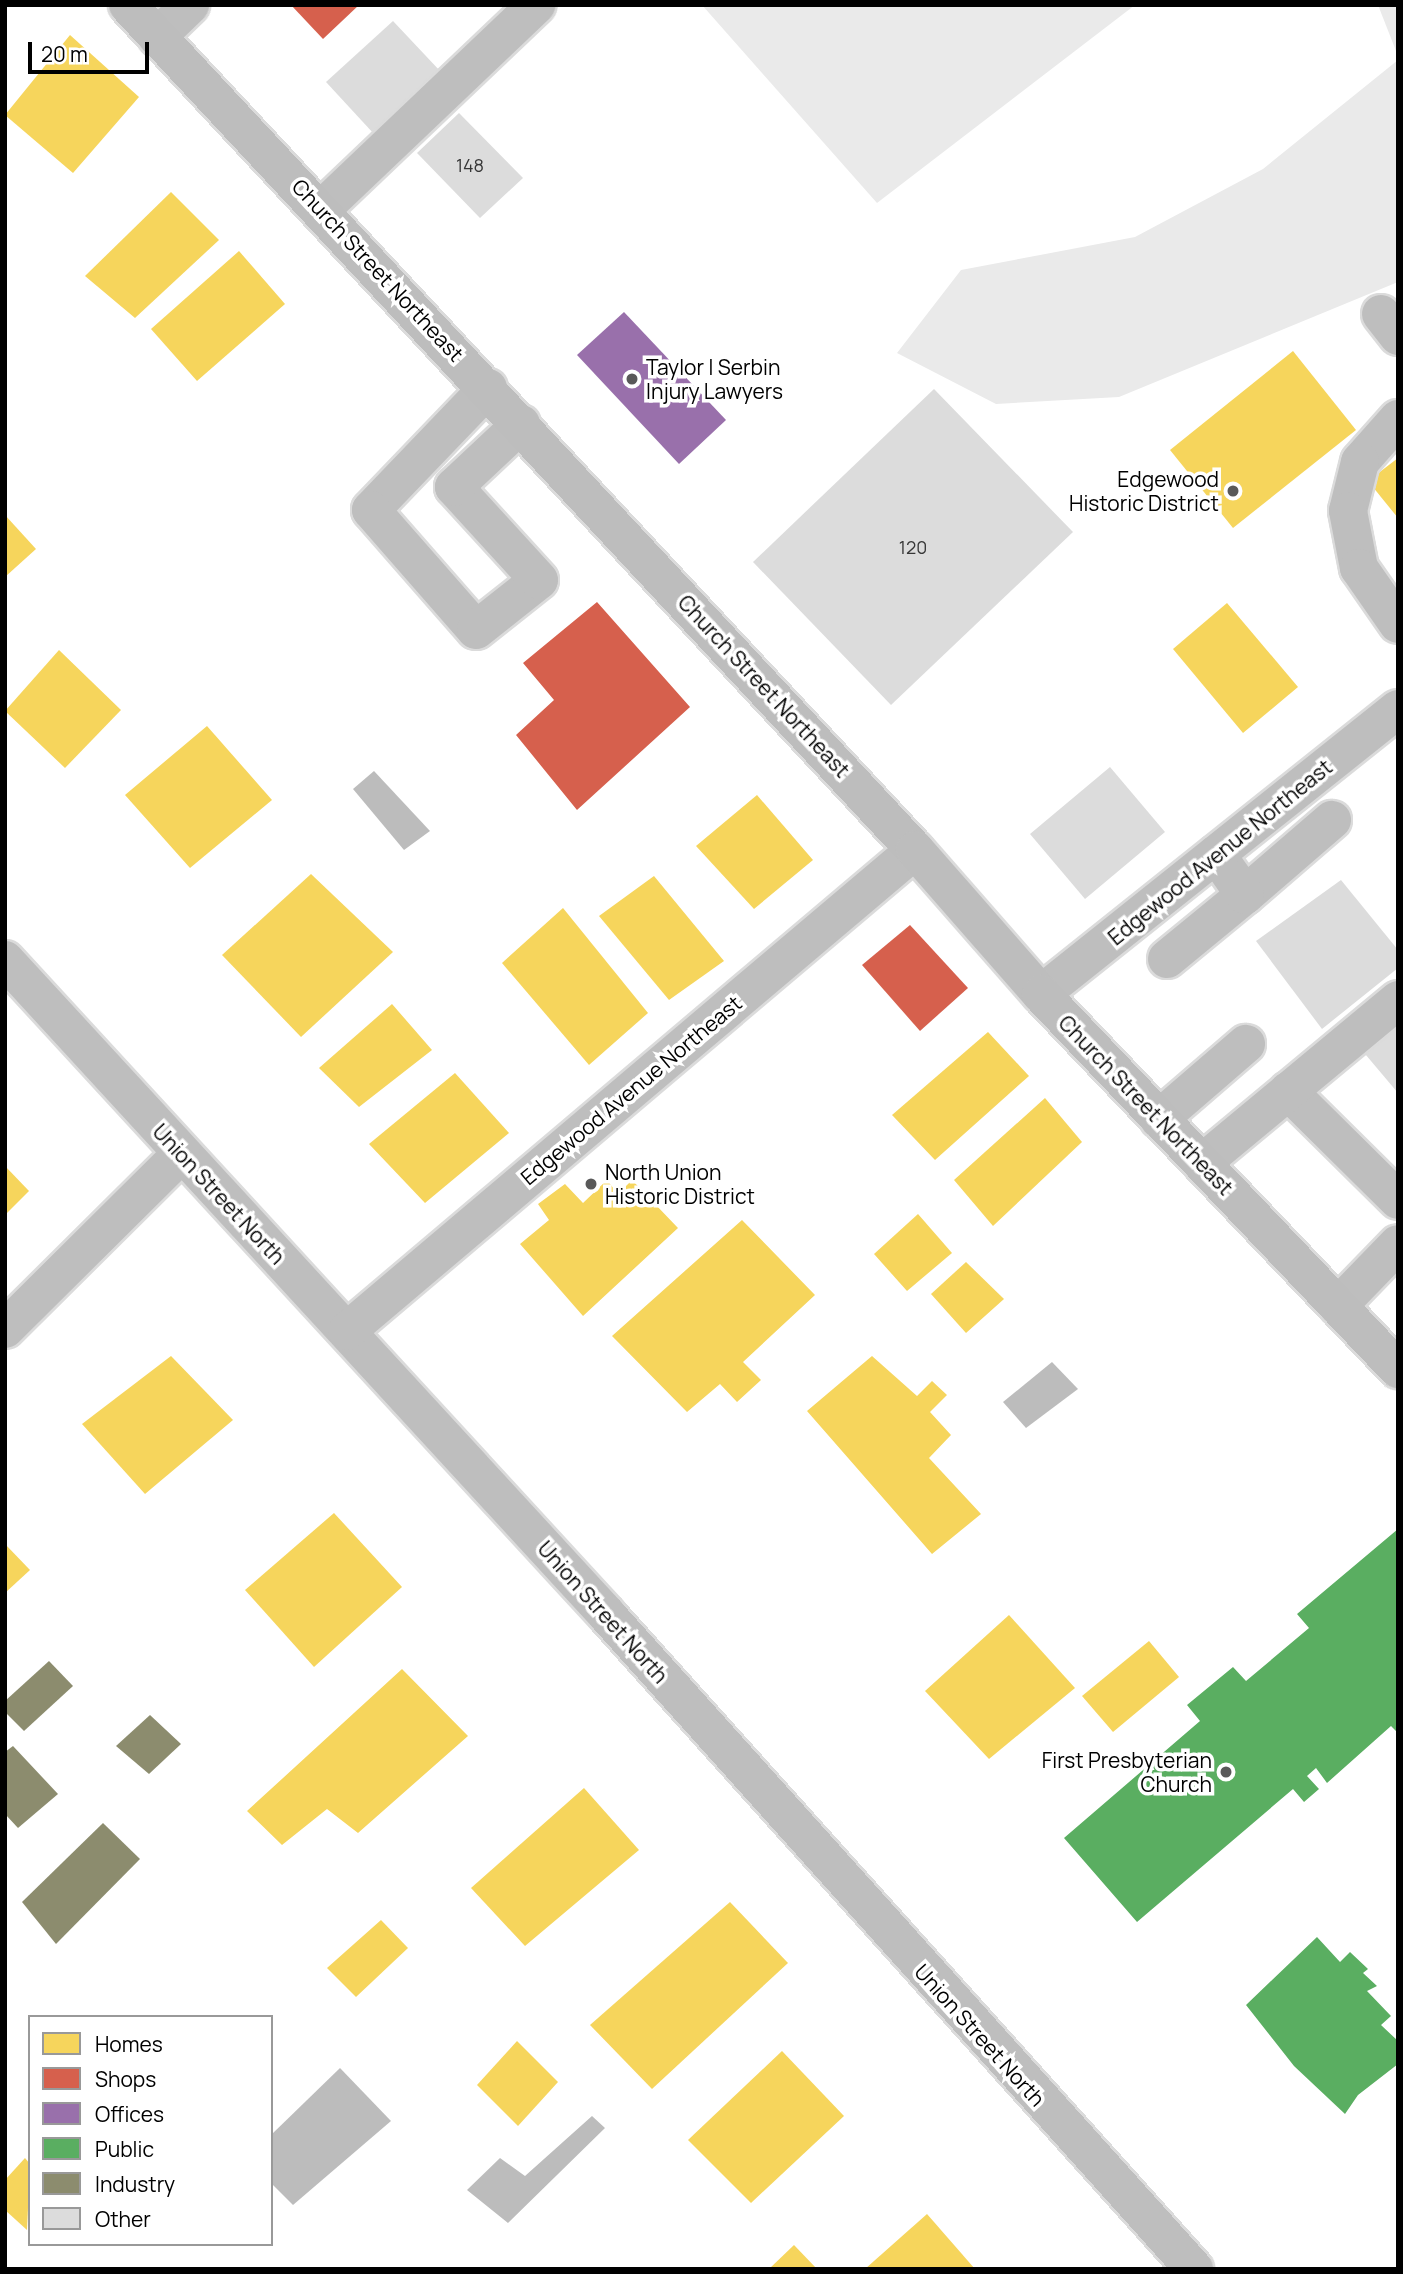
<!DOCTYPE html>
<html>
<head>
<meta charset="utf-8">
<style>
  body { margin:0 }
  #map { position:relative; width:1403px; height:2274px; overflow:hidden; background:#fff; font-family:Manrope,sans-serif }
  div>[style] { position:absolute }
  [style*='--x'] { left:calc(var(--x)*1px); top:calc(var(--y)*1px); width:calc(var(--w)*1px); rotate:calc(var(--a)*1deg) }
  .green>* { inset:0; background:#eaeaea }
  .water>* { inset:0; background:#bcbcbc }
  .homes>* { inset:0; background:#f6d55c }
  .shops>* { inset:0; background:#d6604d }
  .offices>* { inset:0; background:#9970ab }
  .public>* { inset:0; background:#5aae61 }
  .industry>* { inset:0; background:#8c8c6e }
  .building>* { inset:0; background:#dcdcdc }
  .roads { filter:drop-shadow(2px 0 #dbdbdb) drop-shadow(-2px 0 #dbdbdb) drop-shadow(0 2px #dbdbdb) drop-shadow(0 -2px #dbdbdb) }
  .minor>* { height:38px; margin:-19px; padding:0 19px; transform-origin:19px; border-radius:19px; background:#bebebe }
  .major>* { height:38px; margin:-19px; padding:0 19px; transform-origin:19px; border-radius:19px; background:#bdbdbd }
  .dots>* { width:19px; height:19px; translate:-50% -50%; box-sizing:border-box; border:4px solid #fff; border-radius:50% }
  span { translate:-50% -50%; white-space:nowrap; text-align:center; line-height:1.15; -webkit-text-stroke:7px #fff; paint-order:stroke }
  .number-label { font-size:18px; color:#373737 }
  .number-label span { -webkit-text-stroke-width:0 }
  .street-label { font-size:21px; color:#000 }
  .poi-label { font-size:21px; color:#000 }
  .left { translate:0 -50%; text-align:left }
  .right { translate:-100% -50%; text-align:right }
  .frame { position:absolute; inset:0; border:7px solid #000; pointer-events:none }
  .legend { position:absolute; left:28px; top:2015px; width:245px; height:231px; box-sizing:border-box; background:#fff; border:2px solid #999; margin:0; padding:9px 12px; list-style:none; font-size:21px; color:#000 }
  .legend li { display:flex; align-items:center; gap:14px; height:35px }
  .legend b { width:35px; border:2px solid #999 }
  .scale { position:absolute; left:28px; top:42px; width:121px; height:32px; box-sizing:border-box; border:4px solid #000; border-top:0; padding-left:9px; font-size:21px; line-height:24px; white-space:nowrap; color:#000; -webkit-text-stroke:5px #fff; paint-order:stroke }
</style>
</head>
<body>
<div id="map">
  <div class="green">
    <i style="clip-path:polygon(702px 5px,1135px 5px,877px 203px)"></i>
    <i style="clip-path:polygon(1378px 5px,1398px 5px,1398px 56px)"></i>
    <i style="clip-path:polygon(1398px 60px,1398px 282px,1119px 397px,996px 404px,897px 353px,961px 270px,1135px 237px,1263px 169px)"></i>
  </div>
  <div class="water">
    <i style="clip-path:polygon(374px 771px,430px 831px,404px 850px,353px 789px)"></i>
    <i style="clip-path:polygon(1052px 1362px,1078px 1389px,1026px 1428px,1003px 1402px)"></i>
    <i style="clip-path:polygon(340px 2068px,391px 2121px,293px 2205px,271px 2183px,271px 2135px)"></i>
    <i style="clip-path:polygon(592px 2116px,605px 2128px,508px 2223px,467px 2190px,500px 2158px,525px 2176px)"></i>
  </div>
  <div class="homes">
    <i style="clip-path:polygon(70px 35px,139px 97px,73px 173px,5px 115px)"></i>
    <i style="clip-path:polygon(171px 192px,219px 240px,135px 318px,85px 276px)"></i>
    <i style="clip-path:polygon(239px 251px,285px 304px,197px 381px,151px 329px)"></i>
    <i style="clip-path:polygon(1293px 351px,1356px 430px,1233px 528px,1170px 450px)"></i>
    <i style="clip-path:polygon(1398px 458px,1398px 518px,1368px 481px)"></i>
    <i style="clip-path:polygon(5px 515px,36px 549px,5px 577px)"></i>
    <i style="clip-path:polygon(1227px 603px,1298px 687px,1243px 733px,1173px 649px)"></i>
    <i style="clip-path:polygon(59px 650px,121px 710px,65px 768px,5px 711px)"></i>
    <i style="clip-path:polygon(207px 726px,272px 800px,190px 868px,125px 795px)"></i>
    <i style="clip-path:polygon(757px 795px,813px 860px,754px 909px,696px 846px)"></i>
    <i style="clip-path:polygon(311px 874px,393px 952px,301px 1037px,222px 955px)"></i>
    <i style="clip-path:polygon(654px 876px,724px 961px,669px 1000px,599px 916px)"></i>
    <i style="clip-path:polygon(563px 908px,648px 1013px,589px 1065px,502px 963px)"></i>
    <i style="clip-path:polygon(392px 1004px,432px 1050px,359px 1107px,319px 1068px)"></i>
    <i style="clip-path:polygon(988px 1032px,1029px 1076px,935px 1160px,892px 1115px)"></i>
    <i style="clip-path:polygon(455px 1073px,509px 1133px,425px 1203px,369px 1144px)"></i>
    <i style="clip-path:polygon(1045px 1098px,1082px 1142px,993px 1226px,954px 1180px)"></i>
    <i style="clip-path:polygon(5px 1166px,29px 1191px,5px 1215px)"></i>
    <i style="clip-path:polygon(607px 1180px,618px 1194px,632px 1180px,678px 1228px,583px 1316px,520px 1244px,549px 1220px,538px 1204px,565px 1184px,583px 1203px)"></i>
    <i style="clip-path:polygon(918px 1214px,952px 1253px,907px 1291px,874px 1254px)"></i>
    <i style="clip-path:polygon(742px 1220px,815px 1295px,743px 1362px,761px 1380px,737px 1402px,720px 1384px,687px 1412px,612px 1336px)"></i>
    <i style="clip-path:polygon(966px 1262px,1004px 1299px,966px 1333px,931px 1294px)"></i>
    <i style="clip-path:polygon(171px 1356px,233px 1420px,145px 1494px,82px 1424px)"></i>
    <i style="clip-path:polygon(872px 1356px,917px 1396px,932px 1381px,947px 1395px,930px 1412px,951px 1435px,929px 1458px,981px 1514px,932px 1554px,807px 1411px)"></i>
    <i style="clip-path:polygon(334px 1513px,402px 1587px,314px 1667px,245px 1590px)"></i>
    <i style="clip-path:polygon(5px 1544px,30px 1570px,5px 1593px)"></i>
    <i style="clip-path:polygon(1009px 1615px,1075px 1688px,989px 1759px,925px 1691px)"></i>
    <i style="clip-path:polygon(1149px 1641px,1179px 1677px,1113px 1732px,1082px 1696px)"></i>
    <i style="clip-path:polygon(402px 1669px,468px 1736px,358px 1833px,327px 1809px,282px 1845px,247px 1811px)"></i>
    <i style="clip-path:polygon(584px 1788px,639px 1850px,525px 1946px,471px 1888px)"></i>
    <i style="clip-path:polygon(730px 1902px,788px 1963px,652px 2089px,590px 2025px)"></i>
    <i style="clip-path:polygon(381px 1920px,408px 1948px,356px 1997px,327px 1968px)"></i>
    <i style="clip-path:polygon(517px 2041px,558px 2082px,518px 2126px,477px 2085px)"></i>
    <i style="clip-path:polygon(782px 2051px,844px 2116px,751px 2203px,688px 2140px)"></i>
    <i style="clip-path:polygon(25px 2158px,30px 2164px,27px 2230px,5px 2210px,5px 2180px)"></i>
    <i style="clip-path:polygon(927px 2214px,975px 2269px,865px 2269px)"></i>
    <i style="clip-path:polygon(794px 2245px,817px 2269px,769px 2269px)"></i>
  </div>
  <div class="shops">
    <i style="clip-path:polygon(291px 5px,359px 5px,323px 39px)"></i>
    <i style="clip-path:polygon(597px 602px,690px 707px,577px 810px,516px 735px,554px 700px,523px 663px)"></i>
    <i style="clip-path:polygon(910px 925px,968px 988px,920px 1031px,862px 965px)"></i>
  </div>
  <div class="offices">
    <i style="clip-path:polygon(624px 312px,726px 420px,679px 464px,577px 355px)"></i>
  </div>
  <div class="public">
    <i style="clip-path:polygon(1398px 1529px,1398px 1733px,1391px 1726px,1327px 1783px,1316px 1768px,1307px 1776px,1319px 1789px,1304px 1802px,1293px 1789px,1137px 1922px,1064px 1838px,1200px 1721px,1187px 1705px,1233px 1667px,1246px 1681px,1309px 1628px,1297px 1614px)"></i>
    <i style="clip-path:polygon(1317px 1937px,1340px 1962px,1350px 1952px,1368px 1969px,1363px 1973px,1377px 1986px,1367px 1991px,1391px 2016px,1381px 2025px,1398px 2041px,1398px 2064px,1358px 2095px,1345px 2114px,1294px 2066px,1246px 2005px)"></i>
  </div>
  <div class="industry">
    <i style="clip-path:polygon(49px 1661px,73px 1686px,24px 1731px,5px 1712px,5px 1701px)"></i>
    <i style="clip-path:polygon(150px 1715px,181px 1744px,149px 1774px,116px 1746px)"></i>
    <i style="clip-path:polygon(13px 1746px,58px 1794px,18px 1828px,5px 1814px,5px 1752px)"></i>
    <i style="clip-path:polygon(103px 1823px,140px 1859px,56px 1944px,22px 1902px)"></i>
  </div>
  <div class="building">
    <i style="clip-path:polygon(393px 21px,441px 72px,374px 134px,326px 82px)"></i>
    <i style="clip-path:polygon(459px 113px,523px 178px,480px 218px,417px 153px)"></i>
    <i style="clip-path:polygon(934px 389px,1073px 532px,891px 705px,753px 562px)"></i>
    <i style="clip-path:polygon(1110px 767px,1165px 832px,1085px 899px,1030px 834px)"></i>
    <i style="clip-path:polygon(1341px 880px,1398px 950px,1398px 968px,1322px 1029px,1256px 941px)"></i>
    <i style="clip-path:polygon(1398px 1018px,1398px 1093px,1360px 1048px)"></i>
  </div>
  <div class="roads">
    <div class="minor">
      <i style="--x:157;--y:37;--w:46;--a:-44.1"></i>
      <i style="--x:322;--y:209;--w:296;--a:-43.6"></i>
      <i style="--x:1381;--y:314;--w:28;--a:52"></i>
      <i style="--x:488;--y:388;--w:169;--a:133.8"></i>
      <i style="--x:371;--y:510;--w:159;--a:48.8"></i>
      <i style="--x:476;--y:630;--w:80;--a:-38.4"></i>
      <i style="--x:539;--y:580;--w:126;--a:-132.4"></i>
      <i style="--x:454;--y:487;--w:92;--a:-43.2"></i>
      <i style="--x:1398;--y:419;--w:57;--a:131.5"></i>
      <i style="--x:1360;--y:462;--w:50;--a:103.8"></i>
      <i style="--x:1348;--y:511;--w:58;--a:79.1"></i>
      <i style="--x:1359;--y:568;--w:68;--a:55.1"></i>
      <i style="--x:1245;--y:895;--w:115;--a:-40.8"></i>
      <i style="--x:1167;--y:959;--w:101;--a:-39.4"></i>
      <i style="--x:1245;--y:895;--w:50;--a:-125.3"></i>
      <i style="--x:5;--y:960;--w:890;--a:47.41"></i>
      <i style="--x:607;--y:1615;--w:879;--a:48.09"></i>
      <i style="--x:1041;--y:994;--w:457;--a:-38.6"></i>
      <i style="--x:1288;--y:1091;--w:155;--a:44.7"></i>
      <i style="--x:1159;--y:1119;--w:115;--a:-40.8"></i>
      <i style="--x:1202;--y:1163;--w:255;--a:-39.7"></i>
      <i style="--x:1338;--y:1306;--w:86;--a:-45.9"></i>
      <i style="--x:5;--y:1329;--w:248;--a:-44.8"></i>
      <i style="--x:347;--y:1331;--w:744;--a:-40.26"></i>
    </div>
    <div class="major">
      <i style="--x:128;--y:5;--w:1155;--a:47.04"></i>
      <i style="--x:915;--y:850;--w:191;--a:48.8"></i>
      <i style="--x:1041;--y:994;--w:518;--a:46.41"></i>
    </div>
  </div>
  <div class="dots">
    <i style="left:632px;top:379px;background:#595959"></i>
    <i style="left:1233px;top:491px;background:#595959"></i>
    <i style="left:591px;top:1184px;background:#595959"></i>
    <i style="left:1226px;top:1772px;background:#595959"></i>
  </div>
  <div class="number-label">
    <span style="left:470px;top:165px">148</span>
    <span style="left:913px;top:547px">120</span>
  </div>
  <div class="street-label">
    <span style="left:378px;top:270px;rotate:47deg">Church Street Northeast</span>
    <span style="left:764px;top:686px;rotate:47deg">Church Street Northeast</span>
    <span style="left:1220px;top:852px;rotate:-39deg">Edgewood Avenue Northeast</span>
    <span style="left:631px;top:1090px;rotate:-40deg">Edgewood Avenue Northeast</span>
    <span style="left:1146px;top:1105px;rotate:46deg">Church Street Northeast</span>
    <span style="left:219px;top:1194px;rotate:47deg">Union Street North</span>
    <span style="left:603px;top:1612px;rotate:48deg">Union Street North</span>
    <span style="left:980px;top:2035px;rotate:48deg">Union Street North</span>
  </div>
  <div class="poi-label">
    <span class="left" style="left:646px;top:379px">Taylor | Serbin<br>Injury Lawyers</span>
    <span class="right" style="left:1219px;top:491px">Edgewood<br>Historic District</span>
    <span class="left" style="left:605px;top:1184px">North Union<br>Historic District</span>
    <span class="right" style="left:1212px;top:1772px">First Presbyterian<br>Church</span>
  </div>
  <div class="frame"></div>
  <ul class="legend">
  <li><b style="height:19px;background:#f6d55c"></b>Homes</li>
  <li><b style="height:19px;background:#d6604d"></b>Shops</li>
  <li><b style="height:19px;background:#9970ab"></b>Offices</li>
  <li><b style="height:19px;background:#5aae61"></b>Public</li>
  <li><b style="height:19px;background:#8c8c6e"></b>Industry</li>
  <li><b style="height:19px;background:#dcdcdc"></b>Other</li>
  </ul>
  <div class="scale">20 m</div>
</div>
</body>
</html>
